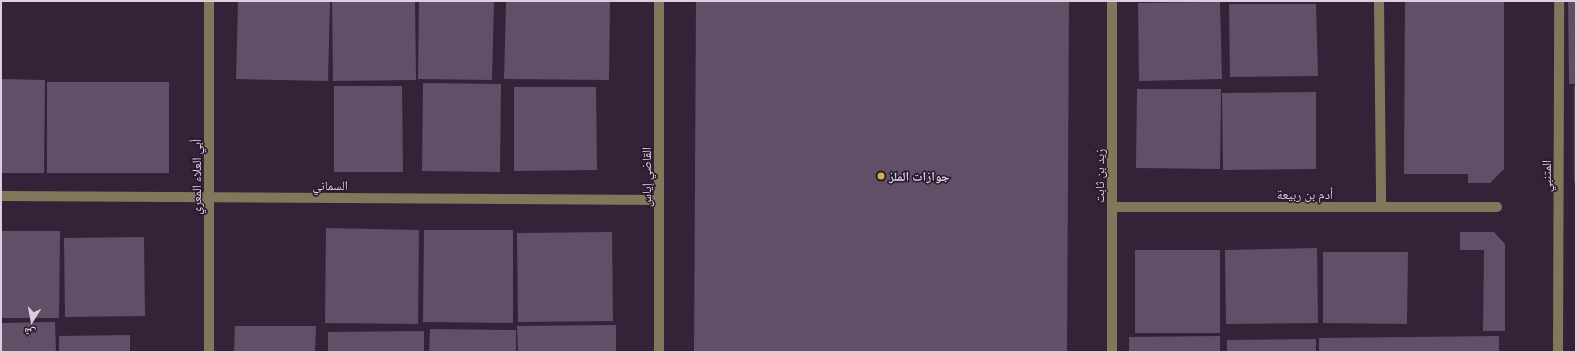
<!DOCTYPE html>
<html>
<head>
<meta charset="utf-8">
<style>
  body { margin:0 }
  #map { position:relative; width:1577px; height:353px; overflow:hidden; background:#332238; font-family:Cabin,"Noto Naskh Arabic",sans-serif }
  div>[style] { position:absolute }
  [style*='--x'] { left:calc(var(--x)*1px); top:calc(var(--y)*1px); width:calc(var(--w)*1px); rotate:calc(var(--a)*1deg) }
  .building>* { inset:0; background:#614f67 }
  .minor>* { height:10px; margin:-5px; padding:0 5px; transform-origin:5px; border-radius:5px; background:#81785b }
  .dots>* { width:11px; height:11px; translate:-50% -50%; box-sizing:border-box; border:2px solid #29192e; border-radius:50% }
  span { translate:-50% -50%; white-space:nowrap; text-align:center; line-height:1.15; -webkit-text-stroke:3px #29192e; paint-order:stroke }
  .poi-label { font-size:13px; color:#dacfdd; font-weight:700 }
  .left { translate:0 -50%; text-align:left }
  .street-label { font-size:13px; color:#dacfdd }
  .frame { position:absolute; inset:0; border:2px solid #dacfdd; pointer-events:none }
  .north { position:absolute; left:12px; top:301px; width:40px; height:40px; -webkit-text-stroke:3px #29192e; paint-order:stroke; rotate:191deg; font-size:11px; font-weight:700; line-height:16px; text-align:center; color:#dacfdd }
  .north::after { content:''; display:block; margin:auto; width:14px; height:18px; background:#dacfdd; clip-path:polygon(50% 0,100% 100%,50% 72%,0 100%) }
</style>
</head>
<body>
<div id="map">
  <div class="building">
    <i style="clip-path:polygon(238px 1px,330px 1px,328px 81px,236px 79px)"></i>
    <i style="clip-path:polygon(332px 1px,415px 1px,416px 80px,333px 81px)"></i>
    <i style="clip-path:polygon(419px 1px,494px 1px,492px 80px,418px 79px)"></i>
    <i style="clip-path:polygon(506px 1px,610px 1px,609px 80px,504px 79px)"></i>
    <i style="clip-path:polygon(696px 1px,1069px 1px,1067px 352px,694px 352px)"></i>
    <i style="clip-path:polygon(1405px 1px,1504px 1px,1504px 169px,1490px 183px,1468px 183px,1468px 174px,1404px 174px)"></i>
    <i style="clip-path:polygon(1568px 1px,1576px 1px,1576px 84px,1569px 84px)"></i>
    <i style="clip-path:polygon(1220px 2px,1222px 79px,1139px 81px,1138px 3px)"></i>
    <i style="clip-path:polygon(1229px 4px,1316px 4px,1318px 76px,1230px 77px)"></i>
    <i style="clip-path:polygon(1px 79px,45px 80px,44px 173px,1px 173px)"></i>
    <i style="clip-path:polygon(47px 82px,169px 82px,169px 173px,47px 173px)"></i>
    <i style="clip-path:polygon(423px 83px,501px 84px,500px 172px,422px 171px)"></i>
    <i style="clip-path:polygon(334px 86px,402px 86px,403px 172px,334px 172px)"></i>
    <i style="clip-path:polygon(1574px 86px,1576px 86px,1576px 183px,1574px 183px)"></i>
    <i style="clip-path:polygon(514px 87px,596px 87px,597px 170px,514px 171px)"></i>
    <i style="clip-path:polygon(1137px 89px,1221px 89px,1220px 169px,1136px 168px)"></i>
    <i style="clip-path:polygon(1316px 92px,1316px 169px,1223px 170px,1222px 93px)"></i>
    <i style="clip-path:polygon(326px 228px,419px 230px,418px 324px,325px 323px)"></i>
    <i style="clip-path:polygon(424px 230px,513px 230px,513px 323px,423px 322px)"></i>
    <i style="clip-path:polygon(1px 231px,60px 231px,59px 318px,1px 318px)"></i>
    <i style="clip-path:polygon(612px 232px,613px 321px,518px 322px,517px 233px)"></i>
    <i style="clip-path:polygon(1460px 232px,1494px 232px,1505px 244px,1505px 331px,1483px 331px,1484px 250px,1460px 250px)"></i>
    <i style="clip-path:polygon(144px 237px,145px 316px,65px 317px,64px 238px)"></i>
    <i style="clip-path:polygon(1317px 248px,1318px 323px,1226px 324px,1225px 250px)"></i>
    <i style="clip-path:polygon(1135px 250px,1220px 250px,1220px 333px,1135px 333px)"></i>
    <i style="clip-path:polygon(1323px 252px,1408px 252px,1407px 324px,1323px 323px)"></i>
    <i style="clip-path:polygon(55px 322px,56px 352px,1px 352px,1px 323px)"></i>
    <i style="clip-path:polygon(616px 325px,616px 352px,518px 352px,517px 326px)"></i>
    <i style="clip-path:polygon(235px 326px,316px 326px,315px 352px,234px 352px)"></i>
    <i style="clip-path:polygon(430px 329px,516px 330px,516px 352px,429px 352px)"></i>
    <i style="clip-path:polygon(424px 331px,424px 352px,328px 352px,328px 332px)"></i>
    <i style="clip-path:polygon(130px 335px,130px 352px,59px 352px,59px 336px)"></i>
    <i style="clip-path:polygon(1220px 336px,1220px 352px,1129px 352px,1129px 337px)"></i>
    <i style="clip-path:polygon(1499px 336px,1499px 352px,1319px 352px,1319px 338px)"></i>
    <i style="clip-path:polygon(1316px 339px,1316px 352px,1227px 352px,1227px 340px)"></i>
  </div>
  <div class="minor">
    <i style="--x:209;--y:1;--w:351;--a:90"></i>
    <i style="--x:659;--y:1;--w:351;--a:90"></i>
    <i style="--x:1112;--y:1;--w:351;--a:90"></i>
    <i style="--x:1379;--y:1;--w:206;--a:89.4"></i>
    <i style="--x:1;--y:196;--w:658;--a:0.35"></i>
    <i style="--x:1112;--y:207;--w:385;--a:0"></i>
    <i style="--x:1558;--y:352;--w:351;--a:-89.8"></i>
  </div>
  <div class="dots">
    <i style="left:881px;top:176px;background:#d7b434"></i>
  </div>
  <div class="poi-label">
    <span class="left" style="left:889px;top:176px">جوازات الملز</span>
  </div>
  <div class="street-label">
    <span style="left:1099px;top:176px;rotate:-90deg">زيد بن ثابت</span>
    <span style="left:1546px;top:176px;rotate:-90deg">المتنبي</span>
    <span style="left:196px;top:177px;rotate:-90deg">أبي العلاء المعري</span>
    <span style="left:646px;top:177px;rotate:-90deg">القاضي إياس</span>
    <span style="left:330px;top:185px">السماني</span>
    <span style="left:1305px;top:194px">أدم بن ربيعة</span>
  </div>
  <div class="frame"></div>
  <div class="north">ش</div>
</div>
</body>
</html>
